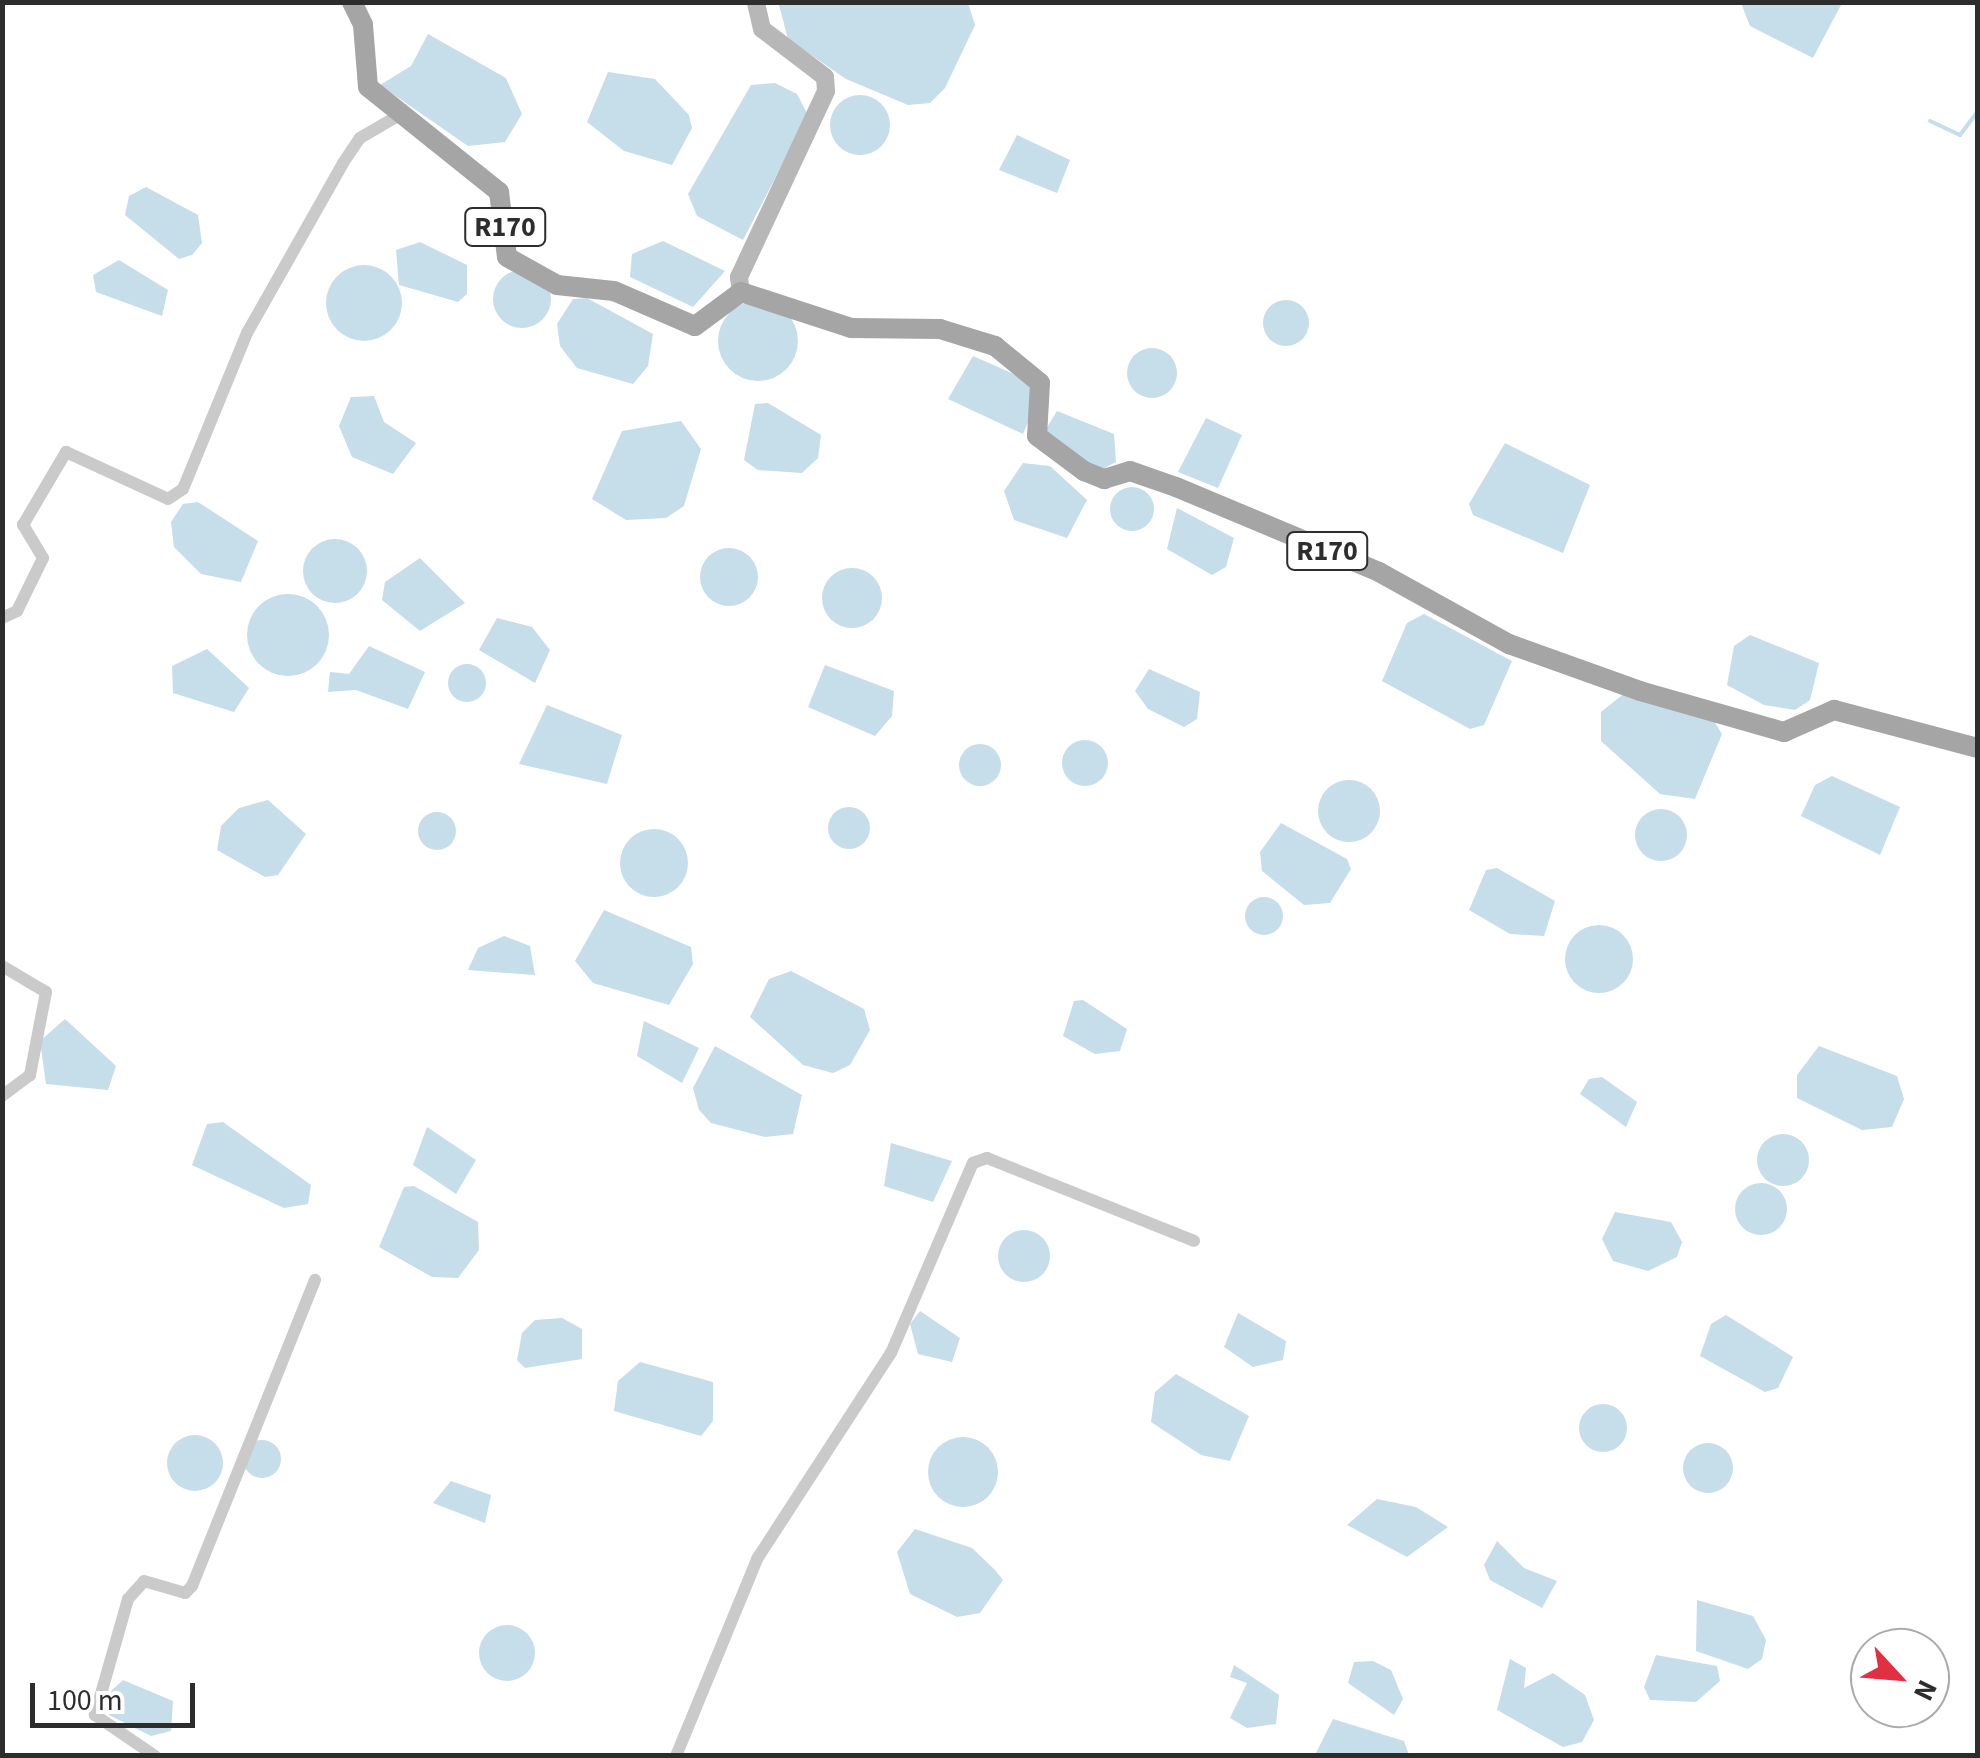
<!DOCTYPE html>
<html>
<head>
<meta charset="utf-8">
<style>
  body { margin:0 }
  #map { position:relative; width:1980px; height:1758px; overflow:hidden; background:#fff; font-family:"Source Sans 3",sans-serif }
  div>[style] { position:absolute }
  [style*='--x'] { left:calc(var(--x)*1px); top:calc(var(--y)*1px); width:calc(var(--w)*1px); rotate:calc(var(--a)*1deg) }
  .water>* { inset:0; background:#c6ddea }
  .round { border-radius:50% }
  .stream>* { height:4px; margin:-2px; padding:0 2px; transform-origin:2px; border-radius:2px; background:#c6ddea }
  .street>* { height:12px; margin:-6px; padding:0 6px; transform-origin:6px; border-radius:6px; background:#cacaca }
  .secondary>* { height:18px; margin:-9px; padding:0 9px; transform-origin:9px; border-radius:9px; background:#b7b7b7 }
  .primary>* { height:20px; margin:-10px; padding:0 10px; transform-origin:10px; border-radius:10px; background:#a5a5a5 }
  span { translate:-50% -50%; white-space:nowrap; text-align:center; line-height:1.15; -webkit-text-stroke:10px #fff; paint-order:stroke }
  .shield-label span { padding:2px 8px; background:#fff; border:2px solid; border-radius:8px; -webkit-text-stroke-width:0 }
  .shield-label { font-size:28px; color:#2d2d2d; font-weight:700 }
  .frame { position:absolute; inset:0; border:5px solid #2d2d2d; pointer-events:none }
  .north { position:absolute; left:1850px; top:1628px; width:100px; height:100px; box-sizing:border-box; background:#fff; border:2px solid #ababab; border-radius:50%; rotate:116deg; font-size:28px; font-weight:700; line-height:40px; text-align:center; color:#2d2d2d }
  .north::after { content:''; display:block; margin:auto; width:35px; height:45px; background:#e32f42; clip-path:polygon(50% 0,100% 100%,50% 72%,0 100%) }
  .scale { position:absolute; left:30px; top:1683px; width:165px; height:45px; box-sizing:border-box; border:5px solid #2d2d2d; border-top:0; padding-left:12px; font-size:30px; line-height:35px; white-space:nowrap; color:#2d2d2d; -webkit-text-stroke:8px #fff; paint-order:stroke }
</style>
</head>
<body>
<div id="map">
  <div class="water">
    <i style="clip-path:polygon(968px 3px,975px 25px,945px 88px,930px 103px,908px 105px,846px 79px,788px 39px,779px 5px)"></i>
    <i style="clip-path:polygon(1741px 3px,1741px 2px,1842px 3px,1813px 58px,1750px 26px)"></i>
    <i style="clip-path:polygon(428px 34px,506px 78px,522px 114px,505px 142px,468px 146px,380px 85px,411px 66px)"></i>
    <i style="clip-path:polygon(608px 72px,655px 79px,689px 115px,692px 128px,672px 165px,624px 151px,587px 122px)"></i>
    <i style="clip-path:polygon(775px 83px,797px 94px,808px 115px,743px 240px,697px 216px,688px 194px,751px 85px)"></i>
    <i class="round" style="left:830px;top:95px;width:60px;height:60px"></i>
    <i style="clip-path:polygon(1017px 135px,1070px 160px,1057px 193px,999px 170px)"></i>
    <i style="clip-path:polygon(146px 187px,198px 215px,202px 243px,192px 255px,179px 259px,125px 215px,129px 196px)"></i>
    <i style="clip-path:polygon(663px 241px,725px 271px,693px 307px,630px 277px,632px 254px)"></i>
    <i style="clip-path:polygon(420px 242px,467px 265px,467px 294px,458px 302px,399px 285px,396px 250px)"></i>
    <i style="clip-path:polygon(119px 260px,168px 290px,162px 316px,96px 292px,93px 275px)"></i>
    <i class="round" style="left:326px;top:265px;width:76px;height:76px"></i>
    <i class="round" style="left:493px;top:270px;width:58px;height:58px"></i>
    <i style="clip-path:polygon(587px 298px,653px 334px,648px 366px,633px 384px,577px 368px,560px 346px,557px 324px,573px 299px)"></i>
    <i class="round" style="left:1263px;top:300px;width:46px;height:46px"></i>
    <i class="round" style="left:718px;top:301px;width:80px;height:80px"></i>
    <i class="round" style="left:1127px;top:348px;width:50px;height:50px"></i>
    <i style="clip-path:polygon(973px 356px,1028px 380px,1038px 399px,1023px 434px,948px 399px)"></i>
    <i style="clip-path:polygon(374px 396px,384px 422px,416px 443px,393px 474px,352px 457px,339px 426px,351px 397px)"></i>
    <i style="clip-path:polygon(768px 403px,821px 435px,818px 458px,802px 473px,758px 470px,744px 460px,755px 404px)"></i>
    <i style="clip-path:polygon(1057px 411px,1114px 434px,1116px 462px,1101px 470px,1051px 446px,1046px 429px)"></i>
    <i style="clip-path:polygon(1206px 418px,1242px 435px,1218px 488px,1178px 472px)"></i>
    <i style="clip-path:polygon(681px 421px,701px 449px,684px 506px,666px 518px,626px 520px,592px 499px,622px 431px)"></i>
    <i style="clip-path:polygon(1505px 443px,1590px 485px,1563px 553px,1473px 515px,1469px 504px)"></i>
    <i style="clip-path:polygon(1023px 463px,1050px 466px,1087px 500px,1067px 538px,1014px 520px,1004px 491px)"></i>
    <i class="round" style="left:1110px;top:487px;width:44px;height:44px"></i>
    <i style="clip-path:polygon(198px 502px,258px 541px,241px 582px,201px 574px,174px 547px,171px 522px,183px 504px)"></i>
    <i style="clip-path:polygon(1177px 508px,1234px 538px,1226px 567px,1212px 575px,1167px 549px)"></i>
    <i class="round" style="left:303px;top:539px;width:64px;height:64px"></i>
    <i class="round" style="left:700px;top:548px;width:58px;height:58px"></i>
    <i style="clip-path:polygon(420px 558px,465px 603px,420px 631px,382px 600px,385px 582px)"></i>
    <i class="round" style="left:822px;top:568px;width:60px;height:60px"></i>
    <i class="round" style="left:247px;top:594px;width:82px;height:82px"></i>
    <i style="clip-path:polygon(1424px 614px,1512px 661px,1484px 725px,1470px 729px,1382px 681px,1407px 623px)"></i>
    <i style="clip-path:polygon(497px 618px,532px 627px,550px 650px,535px 683px,479px 650px)"></i>
    <i style="clip-path:polygon(1750px 635px,1819px 663px,1810px 700px,1795px 710px,1764px 705px,1727px 685px,1734px 646px)"></i>
    <i style="clip-path:polygon(369px 646px,425px 672px,408px 709px,356px 690px,328px 692px,330px 672px,349px 674px)"></i>
    <i style="clip-path:polygon(207px 649px,249px 688px,234px 712px,173px 693px,172px 666px)"></i>
    <i class="round" style="left:448px;top:664px;width:38px;height:38px"></i>
    <i style="clip-path:polygon(825px 665px,894px 691px,892px 716px,875px 736px,808px 707px)"></i>
    <i style="clip-path:polygon(1149px 669px,1200px 692px,1197px 719px,1184px 727px,1148px 709px,1135px 691px)"></i>
    <i style="clip-path:polygon(1626px 692px,1714px 721px,1722px 734px,1695px 799px,1660px 794px,1601px 741px,1601px 712px)"></i>
    <i style="clip-path:polygon(547px 705px,622px 735px,607px 784px,519px 764px)"></i>
    <i class="round" style="left:1062px;top:740px;width:46px;height:46px"></i>
    <i class="round" style="left:959px;top:744px;width:42px;height:42px"></i>
    <i style="clip-path:polygon(1832px 776px,1900px 807px,1880px 855px,1801px 816px,1815px 785px)"></i>
    <i class="round" style="left:1318px;top:780px;width:62px;height:62px"></i>
    <i style="clip-path:polygon(268px 800px,306px 834px,278px 875px,265px 877px,217px 850px,221px 826px,239px 808px)"></i>
    <i class="round" style="left:828px;top:807px;width:42px;height:42px"></i>
    <i class="round" style="left:1635px;top:809px;width:52px;height:52px"></i>
    <i class="round" style="left:418px;top:812px;width:38px;height:38px"></i>
    <i style="clip-path:polygon(1281px 823px,1347px 859px,1351px 869px,1330px 903px,1304px 905px,1262px 871px,1260px 852px)"></i>
    <i class="round" style="left:620px;top:829px;width:68px;height:68px"></i>
    <i style="clip-path:polygon(1497px 868px,1555px 901px,1544px 936px,1510px 934px,1469px 910px,1486px 870px)"></i>
    <i class="round" style="left:1245px;top:897px;width:38px;height:38px"></i>
    <i style="clip-path:polygon(604px 910px,691px 947px,693px 964px,669px 1005px,593px 983px,575px 961px)"></i>
    <i class="round" style="left:1565px;top:925px;width:68px;height:68px"></i>
    <i style="clip-path:polygon(504px 936px,530px 946px,535px 975px,468px 970px,478px 948px)"></i>
    <i style="clip-path:polygon(791px 971px,864px 1009px,870px 1030px,850px 1065px,833px 1073px,803px 1065px,750px 1017px,769px 979px)"></i>
    <i style="clip-path:polygon(1083px 1000px,1127px 1029px,1120px 1051px,1095px 1054px,1063px 1036px,1074px 1001px)"></i>
    <i style="clip-path:polygon(65px 1019px,116px 1066px,108px 1090px,46px 1084px,40px 1041px)"></i>
    <i style="clip-path:polygon(644px 1021px,699px 1048px,682px 1083px,637px 1056px)"></i>
    <i style="clip-path:polygon(715px 1046px,802px 1095px,793px 1134px,765px 1137px,711px 1123px,699px 1110px,693px 1088px)"></i>
    <i style="clip-path:polygon(1819px 1046px,1897px 1076px,1904px 1099px,1892px 1127px,1862px 1130px,1797px 1098px,1797px 1075px)"></i>
    <i style="clip-path:polygon(1602px 1077px,1637px 1102px,1626px 1127px,1580px 1094px,1589px 1079px)"></i>
    <i style="clip-path:polygon(223px 1122px,311px 1185px,308px 1204px,284px 1208px,192px 1165px,207px 1124px)"></i>
    <i style="clip-path:polygon(427px 1127px,476px 1160px,456px 1194px,413px 1165px)"></i>
    <i class="round" style="left:1757px;top:1134px;width:52px;height:52px"></i>
    <i style="clip-path:polygon(891px 1143px,952px 1161px,933px 1202px,884px 1186px)"></i>
    <i class="round" style="left:1735px;top:1183px;width:52px;height:52px"></i>
    <i style="clip-path:polygon(414px 1186px,478px 1222px,479px 1250px,458px 1278px,432px 1277px,379px 1247px,404px 1187px)"></i>
    <i style="clip-path:polygon(1615px 1212px,1671px 1222px,1682px 1242px,1677px 1257px,1648px 1271px,1613px 1261px,1602px 1239px)"></i>
    <i class="round" style="left:998px;top:1230px;width:52px;height:52px"></i>
    <i style="clip-path:polygon(920px 1311px,960px 1338px,952px 1362px,918px 1354px,910px 1324px)"></i>
    <i style="clip-path:polygon(1238px 1313px,1286px 1341px,1283px 1360px,1253px 1367px,1224px 1347px)"></i>
    <i style="clip-path:polygon(1726px 1315px,1793px 1357px,1778px 1388px,1765px 1392px,1700px 1356px,1711px 1324px)"></i>
    <i style="clip-path:polygon(562px 1318px,582px 1329px,582px 1359px,525px 1368px,517px 1360px,522px 1333px,535px 1320px)"></i>
    <i style="clip-path:polygon(640px 1362px,713px 1382px,713px 1421px,701px 1436px,614px 1411px,618px 1381px)"></i>
    <i style="clip-path:polygon(1176px 1374px,1249px 1416px,1230px 1461px,1201px 1455px,1151px 1422px,1155px 1392px)"></i>
    <i class="round" style="left:1579px;top:1404px;width:48px;height:48px"></i>
    <i class="round" style="left:167px;top:1435px;width:56px;height:56px"></i>
    <i class="round" style="left:928px;top:1437px;width:70px;height:70px"></i>
    <i class="round" style="left:243px;top:1440px;width:38px;height:38px"></i>
    <i class="round" style="left:1683px;top:1443px;width:50px;height:50px"></i>
    <i style="clip-path:polygon(451px 1481px,491px 1495px,485px 1523px,433px 1503px)"></i>
    <i style="clip-path:polygon(1377px 1499px,1416px 1507px,1448px 1527px,1407px 1557px,1347px 1525px)"></i>
    <i style="clip-path:polygon(915px 1529px,972px 1548px,995px 1570px,1003px 1580px,980px 1613px,957px 1617px,910px 1594px,897px 1552px)"></i>
    <i style="clip-path:polygon(1497px 1541px,1524px 1568px,1557px 1581px,1542px 1608px,1490px 1580px,1484px 1565px)"></i>
    <i style="clip-path:polygon(1697px 1600px,1753px 1616px,1766px 1640px,1762px 1659px,1748px 1669px,1696px 1651px)"></i>
    <i class="round" style="left:479px;top:1625px;width:56px;height:56px"></i>
    <i style="clip-path:polygon(1656px 1655px,1717px 1666px,1720px 1681px,1696px 1702px,1650px 1700px,1644px 1687px)"></i>
    <i style="clip-path:polygon(1510px 1659px,1526px 1668px,1524px 1688px,1553px 1673px,1585px 1695px,1594px 1720px,1582px 1742px,1563px 1747px,1497px 1710px)"></i>
    <i style="clip-path:polygon(1373px 1661px,1391px 1670px,1403px 1699px,1394px 1715px,1348px 1683px,1354px 1662px)"></i>
    <i style="clip-path:polygon(1234px 1665px,1279px 1695px,1276px 1724px,1247px 1728px,1230px 1718px,1247px 1683px,1230px 1677px)"></i>
    <i style="clip-path:polygon(123px 1680px,173px 1701px,171px 1731px,151px 1736px,109px 1715px,111px 1691px)"></i>
    <i style="clip-path:polygon(1333px 1719px,1404px 1741px,1409px 1755px,1315px 1755px)"></i>
  </div>
  <div class="stream">
    <i style="--x:1930;--y:121;--w:33;--a:25"></i>
    <i style="--x:1960;--y:135;--w:30;--a:-53"></i>
  </div>
  <div class="street">
    <i style="--x:2;--y:618;--w:17;--a:-25"></i>
    <i style="--x:17;--y:611;--w:59;--a:-63.9"></i>
    <i style="--x:43;--y:558;--w:39;--a:-121"></i>
    <i style="--x:23;--y:525;--w:85;--a:-59.5"></i>
    <i style="--x:66;--y:452;--w:112;--a:24.7"></i>
    <i style="--x:168;--y:499;--w:18;--a:-34"></i>
    <i style="--x:183;--y:489;--w:169;--a:-67.7"></i>
    <i style="--x:247;--y:333;--w:195;--a:-60.5"></i>
    <i style="--x:343;--y:163;--w:30;--a:-56"></i>
    <i style="--x:360;--y:138;--w:48;--a:-30.3"></i>
    <i style="--x:2;--y:966;--w:51;--a:30.6"></i>
    <i style="--x:46;--y:992;--w:85;--a:100.9"></i>
    <i style="--x:30;--y:1075;--w:35;--a:143"></i>
    <i style="--x:155;--y:1756;--w:73;--a:-145.7"></i>
    <i style="--x:95;--y:1715;--w:121;--a:-74.1"></i>
    <i style="--x:128;--y:1599;--w:24;--a:-48"></i>
    <i style="--x:144;--y:1581;--w:43;--a:16.3"></i>
    <i style="--x:185;--y:1593;--w:10;--a:-45"></i>
    <i style="--x:192;--y:1586;--w:330;--a:-68.1"></i>
    <i style="--x:676;--y:1756;--w:213;--a:-67.6"></i>
    <i style="--x:757;--y:1559;--w:246;--a:-57"></i>
    <i style="--x:891;--y:1353;--w:207;--a:-66.7"></i>
    <i style="--x:973;--y:1163;--w:15;--a:-20"></i>
    <i style="--x:987;--y:1158;--w:223;--a:21.8"></i>
  </div>
  <div class="secondary">
    <i style="--x:741;--y:292;--w:15;--a:-98"></i>
    <i style="--x:739;--y:277;--w:205;--a:-64.9"></i>
    <i style="--x:826;--y:91;--w:14;--a:-94"></i>
    <i style="--x:825;--y:77;--w:79;--a:-142.7"></i>
    <i style="--x:762;--y:29;--w:28;--a:-103"></i>
  </div>
  <div class="primary">
    <i style="--x:352;--y:2;--w:25;--a:64"></i>
    <i style="--x:363;--y:25;--w:62;--a:85.4"></i>
    <i style="--x:368;--y:87;--w:168;--a:38.7"></i>
    <i style="--x:499;--y:192;--w:65;--a:83"></i>
    <i style="--x:507;--y:257;--w:57;--a:29.2"></i>
    <i style="--x:557;--y:285;--w:57;--a:6"></i>
    <i style="--x:614;--y:291;--w:88;--a:23.4"></i>
    <i style="--x:695;--y:326;--w:57;--a:-36.5"></i>
    <i style="--x:741;--y:292;--w:116;--a:18.1"></i>
    <i style="--x:851;--y:328;--w:89;--a:0.6"></i>
    <i style="--x:940;--y:329;--w:58;--a:17.2"></i>
    <i style="--x:995;--y:346;--w:58;--a:39.4"></i>
    <i style="--x:1040;--y:383;--w:53;--a:93.2"></i>
    <i style="--x:1037;--y:436;--w:59;--a:36.7"></i>
    <i style="--x:1084;--y:471;--w:22;--a:22"></i>
    <i style="--x:1104;--y:479;--w:27;--a:-17"></i>
    <i style="--x:1130;--y:471;--w:49;--a:19.2"></i>
    <i style="--x:1176;--y:487;--w:220;--a:22.7"></i>
    <i style="--x:1379;--y:572;--w:149;--a:29"></i>
    <i style="--x:1509;--y:644;--w:139;--a:19.7"></i>
    <i style="--x:1640;--y:691;--w:150;--a:15.9"></i>
    <i style="--x:1784;--y:732;--w:55;--a:-23.7"></i>
    <i style="--x:1834;--y:710;--w:149;--a:14.8"></i>
  </div>
  <div class="shield-label">
    <span style="left:505px;top:227px">R170</span>
    <span style="left:1327px;top:551px">R170</span>
  </div>
  <div class="frame"></div>
  <div class="north">N</div>
  <div class="scale">100 m</div>
</div>
</body>
</html>
